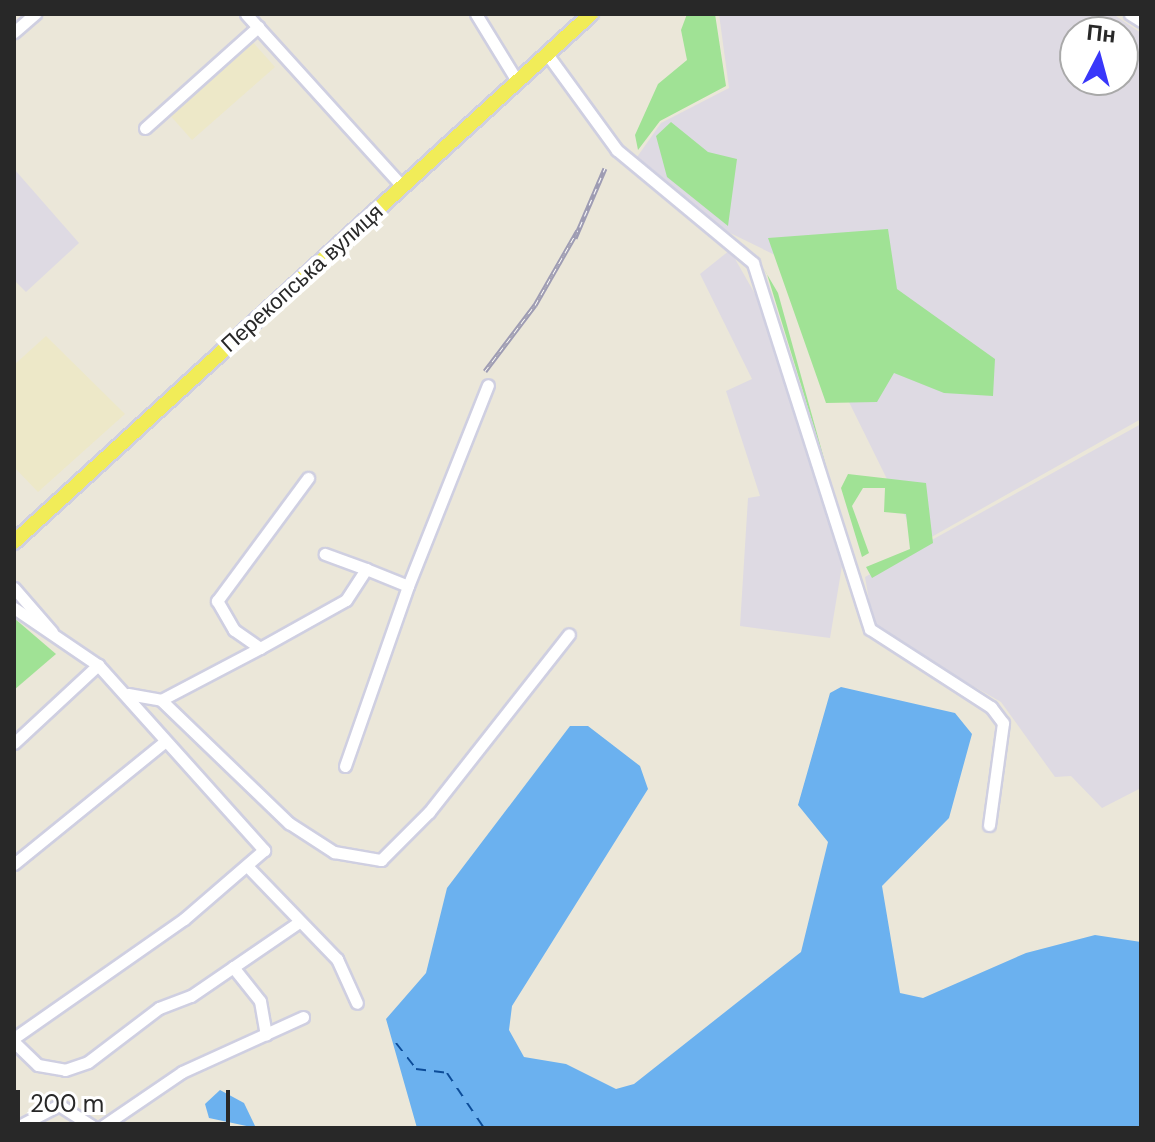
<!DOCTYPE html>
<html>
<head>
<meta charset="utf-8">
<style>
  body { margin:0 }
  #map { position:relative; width:1155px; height:1142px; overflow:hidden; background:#ebe7d9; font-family:"DM Sans",sans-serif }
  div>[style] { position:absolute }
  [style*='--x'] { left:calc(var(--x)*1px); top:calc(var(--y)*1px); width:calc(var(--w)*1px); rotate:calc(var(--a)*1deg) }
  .industrial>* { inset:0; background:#dedae3 }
  .education>* { inset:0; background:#ede8c8 }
  .green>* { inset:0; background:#a0e295 }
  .water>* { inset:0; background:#6bb1ef }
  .ferry>* { height:2px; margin-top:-1px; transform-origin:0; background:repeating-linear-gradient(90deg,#0c4c98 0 10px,transparent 0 18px) }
  .roads { filter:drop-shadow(2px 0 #cfcfe1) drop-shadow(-2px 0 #cfcfe1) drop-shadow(0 2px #cfcfe1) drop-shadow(0 -2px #cfcfe1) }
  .minor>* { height:11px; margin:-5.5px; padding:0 5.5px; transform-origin:5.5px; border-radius:5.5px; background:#fff }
  .major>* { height:14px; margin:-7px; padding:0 7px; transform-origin:7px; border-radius:7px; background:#f1ec58 }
  .rail>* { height:5px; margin-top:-2.5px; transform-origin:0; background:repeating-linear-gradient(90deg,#fff 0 6px,#9e9cb3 0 12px); box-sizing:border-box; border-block:2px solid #9e9cb3 }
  span { translate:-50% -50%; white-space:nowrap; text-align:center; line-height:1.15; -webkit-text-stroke:8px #fff; paint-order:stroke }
  .street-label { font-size:22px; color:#282828 }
  .frame { position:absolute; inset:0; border:16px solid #282828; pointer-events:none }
  .north { position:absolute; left:1059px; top:16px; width:80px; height:80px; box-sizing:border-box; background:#fff; border:2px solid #a9a9a9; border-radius:50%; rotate:6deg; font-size:22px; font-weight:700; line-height:32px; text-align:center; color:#282828 }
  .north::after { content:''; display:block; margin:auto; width:28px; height:36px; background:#3937fa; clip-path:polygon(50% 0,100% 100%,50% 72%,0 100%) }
  .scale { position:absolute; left:16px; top:1090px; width:214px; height:36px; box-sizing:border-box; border:4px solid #282828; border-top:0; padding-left:10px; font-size:24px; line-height:28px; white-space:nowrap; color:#282828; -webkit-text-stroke:6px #fff; paint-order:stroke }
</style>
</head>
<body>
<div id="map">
  <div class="industrial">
    <i style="clip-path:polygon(evenodd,719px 14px,1113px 14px,1141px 33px,1141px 419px,919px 544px,777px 256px,724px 230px,637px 157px,661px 123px,729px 88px,719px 14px,1075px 32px,1123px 32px,1123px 80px,1075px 80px,1075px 32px)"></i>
    <i style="clip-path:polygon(15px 170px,79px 243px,26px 292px,14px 280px)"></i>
    <i style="clip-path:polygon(730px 250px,763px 308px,843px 560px,830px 638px,740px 626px,748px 498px,760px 496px,726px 391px,752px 379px,700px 274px)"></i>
    <i style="clip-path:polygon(1141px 424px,1141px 788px,1102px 808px,1071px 776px,1055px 777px,1001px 702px,884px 635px,873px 623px,865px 577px)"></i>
  </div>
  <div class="education">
    <i style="clip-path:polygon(251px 40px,275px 67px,192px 140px,168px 113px)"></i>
    <i style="clip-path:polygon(46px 336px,125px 414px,38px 492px,14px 467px,14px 365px)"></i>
  </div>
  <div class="green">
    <i style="clip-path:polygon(687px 14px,715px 14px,726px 86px,660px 121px,638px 150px,635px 135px,658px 84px,687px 60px,681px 30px)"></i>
    <i style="clip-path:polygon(671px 122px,708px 152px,737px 159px,728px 226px,667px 177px,656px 136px)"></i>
    <i style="clip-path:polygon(888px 229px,897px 289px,995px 359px,993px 396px,944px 393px,894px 373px,877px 402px,826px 403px,768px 238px)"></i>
    <i style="clip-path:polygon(755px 254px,778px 293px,828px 473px,767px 274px)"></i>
    <i style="clip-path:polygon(848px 474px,926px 483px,933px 543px,872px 578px,866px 567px,910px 549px,906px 514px,884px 512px,885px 488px,863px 488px,852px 506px,869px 553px,862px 557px,841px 488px)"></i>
    <i style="clip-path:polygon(14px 618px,56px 654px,14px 690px)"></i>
  </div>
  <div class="water">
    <i style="clip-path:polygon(841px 687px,955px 713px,972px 734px,949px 818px,882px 886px,900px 993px,923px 998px,1026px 953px,1095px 935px,1141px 942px,1141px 1128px,417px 1128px,386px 1019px,426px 973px,447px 888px,570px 726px,588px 726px,640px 766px,648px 789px,512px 1006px,509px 1030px,524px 1057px,566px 1064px,616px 1089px,634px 1084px,801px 952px,828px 842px,798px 805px,830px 693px)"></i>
    <i style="clip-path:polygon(220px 1090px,244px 1103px,256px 1128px,209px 1118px,205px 1104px)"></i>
  </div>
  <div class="ferry">
    <i style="--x:396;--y:1043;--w:33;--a:52"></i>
    <i style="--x:416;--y:1069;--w:31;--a:7"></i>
    <i style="--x:447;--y:1073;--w:66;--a:56.1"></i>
  </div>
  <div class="roads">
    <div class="minor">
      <i style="--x:246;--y:14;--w:232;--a:47.8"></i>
      <i style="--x:476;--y:14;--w:79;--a:58.5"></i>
      <i style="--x:1130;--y:14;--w:13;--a:32"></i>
      <i style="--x:14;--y:32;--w:28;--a:-41"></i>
      <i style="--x:547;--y:54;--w:119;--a:53.9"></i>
      <i style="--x:617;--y:150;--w:177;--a:39.7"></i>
      <i style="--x:753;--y:263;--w:384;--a:72.3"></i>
      <i style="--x:870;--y:629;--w:144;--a:32.8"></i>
      <i style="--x:991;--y:707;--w:20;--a:53"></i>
      <i style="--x:1003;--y:723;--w:103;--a:97.8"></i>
      <i style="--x:145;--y:128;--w:152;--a:-41.8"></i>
      <i style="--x:366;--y:569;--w:45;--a:22"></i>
      <i style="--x:408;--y:586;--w:216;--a:-68.3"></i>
      <i style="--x:14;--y:588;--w:58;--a:49.2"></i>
      <i style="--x:14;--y:608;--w:102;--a:34.2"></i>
      <i style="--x:98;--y:665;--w:249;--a:48.1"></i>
      <i style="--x:264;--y:850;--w:106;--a:139.2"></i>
      <i style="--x:184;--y:919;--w:208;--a:145"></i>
      <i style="--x:260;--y:648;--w:98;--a:-29.2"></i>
      <i style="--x:346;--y:600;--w:37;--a:-57"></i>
      <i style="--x:366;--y:569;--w:44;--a:-159.9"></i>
      <i style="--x:128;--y:694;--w:34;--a:10"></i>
      <i style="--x:161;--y:700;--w:178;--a:43.9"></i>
      <i style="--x:289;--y:823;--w:54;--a:32.8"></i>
      <i style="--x:334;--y:852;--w:48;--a:9.7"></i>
      <i style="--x:381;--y:860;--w:68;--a:-45"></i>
      <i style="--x:429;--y:812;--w:226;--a:-51.8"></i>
      <i style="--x:161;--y:700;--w:112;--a:-27.7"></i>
      <i style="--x:260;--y:648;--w:32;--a:-145"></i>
      <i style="--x:234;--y:630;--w:34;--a:-120"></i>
      <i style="--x:217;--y:601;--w:153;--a:-53.5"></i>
      <i style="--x:14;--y:743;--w:115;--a:-42.9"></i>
      <i style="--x:345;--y:766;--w:191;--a:-70.7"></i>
      <i style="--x:14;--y:864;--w:192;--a:-39.1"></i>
      <i style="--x:249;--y:868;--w:127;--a:46"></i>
      <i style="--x:337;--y:959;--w:48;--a:65.6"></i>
      <i style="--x:233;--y:967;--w:43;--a:51.5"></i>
      <i style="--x:260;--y:1001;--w:34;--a:80"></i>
      <i style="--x:14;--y:1042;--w:33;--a:44"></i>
      <i style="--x:38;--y:1065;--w:27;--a:10"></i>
      <i style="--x:65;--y:1070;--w:24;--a:-19"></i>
      <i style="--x:88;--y:1062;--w:89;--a:-37.3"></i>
      <i style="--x:159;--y:1008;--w:34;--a:-21"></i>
      <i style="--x:191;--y:996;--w:127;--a:-34.4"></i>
      <i style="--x:15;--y:1128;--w:50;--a:-27.6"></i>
      <i style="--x:59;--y:1105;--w:43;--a:32.6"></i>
      <i style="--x:100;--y:1128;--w:99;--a:-34.3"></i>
      <i style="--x:182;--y:1072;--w:133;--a:-24.4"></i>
    </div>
    <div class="major">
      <i style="--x:14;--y:542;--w:782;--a:-42.46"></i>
    </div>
  </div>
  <div class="rail">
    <i style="--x:575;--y:238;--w:76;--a:-66.8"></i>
    <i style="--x:485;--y:371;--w:83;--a:-52.9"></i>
    <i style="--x:535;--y:305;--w:86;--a:-60.2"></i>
  </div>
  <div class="street-label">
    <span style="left:302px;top:278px;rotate:-42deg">Перекопська вулиця</span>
  </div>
  <div class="frame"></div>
  <div class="north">Пн</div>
  <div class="scale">200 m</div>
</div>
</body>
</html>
